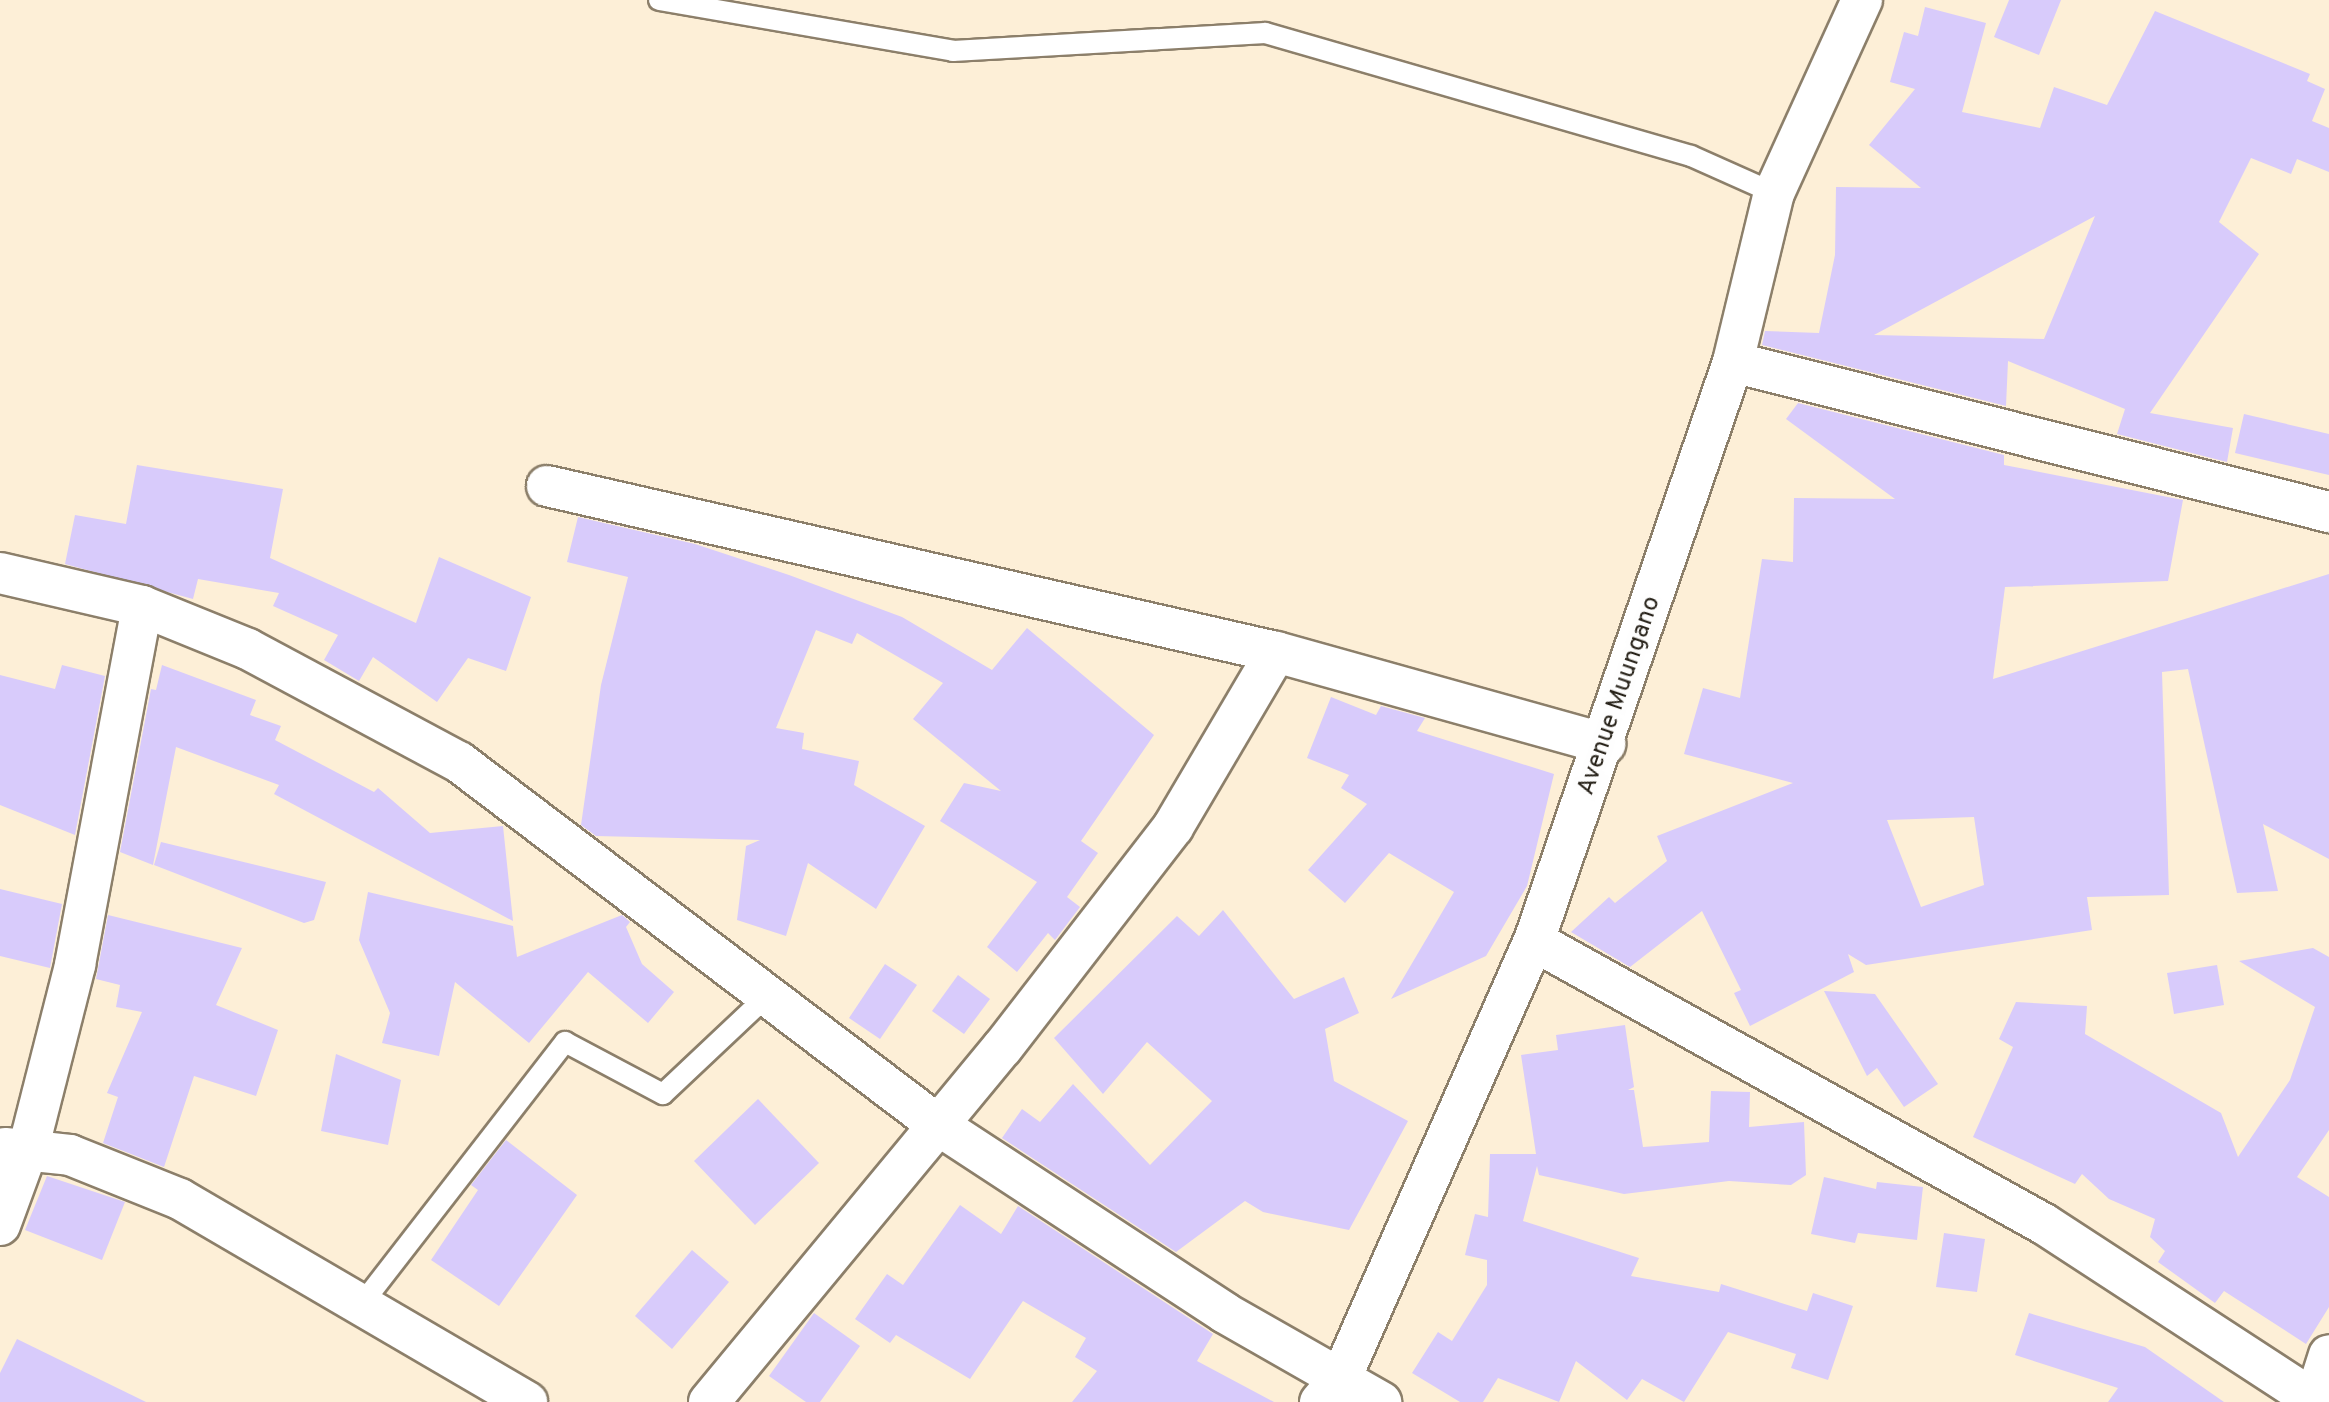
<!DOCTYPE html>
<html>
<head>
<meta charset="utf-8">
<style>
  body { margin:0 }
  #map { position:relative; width:2329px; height:1402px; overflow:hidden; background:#fdefd7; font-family:Overpass,sans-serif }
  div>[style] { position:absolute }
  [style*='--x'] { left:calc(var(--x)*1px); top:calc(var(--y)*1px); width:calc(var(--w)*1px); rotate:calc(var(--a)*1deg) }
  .building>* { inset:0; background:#d8cbfb }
  .roads { filter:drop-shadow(2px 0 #8c7f6a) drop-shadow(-2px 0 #8c7f6a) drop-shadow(0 2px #8c7f6a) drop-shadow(0 -2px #8c7f6a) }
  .lane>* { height:20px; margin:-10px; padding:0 10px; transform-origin:10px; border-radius:10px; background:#fff }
  .street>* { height:40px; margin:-20px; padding:0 20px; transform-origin:20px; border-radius:20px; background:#fff }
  span { translate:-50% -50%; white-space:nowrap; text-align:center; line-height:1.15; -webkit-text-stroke:10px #fefefe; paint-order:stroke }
  .street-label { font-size:25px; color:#28231a }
</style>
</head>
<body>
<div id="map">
  <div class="building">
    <i style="clip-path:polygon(2009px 0,2061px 0,2039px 55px,1994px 37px)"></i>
    <i style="clip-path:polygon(evenodd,1925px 7px,1986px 23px,1962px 112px,2040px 128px,2054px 87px,2107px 105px,2155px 11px,2310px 74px,2307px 81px,2325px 89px,2312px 121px,2329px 128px,2329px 172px,2297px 159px,2291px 174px,2251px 158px,2219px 222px,2259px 254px,2150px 413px,2233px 428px,2227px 462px,2117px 434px,2125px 409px,2008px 361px,2006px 406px,1762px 345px,1765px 331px,1819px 333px,1835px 255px,1836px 187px,1921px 188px,1869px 145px,1915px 89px,1890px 82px,1904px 32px,1918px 36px,1925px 7px,2095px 216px,2044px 339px,1874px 335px,2095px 216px)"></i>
    <i style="clip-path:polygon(evenodd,1798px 403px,2004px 455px,2004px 465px,2183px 500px,2168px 581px,2005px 587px,1993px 679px,2329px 574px,2329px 859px,2263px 824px,2278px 891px,2237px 893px,2188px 669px,2162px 672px,2169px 895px,2087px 897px,2092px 930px,1866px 965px,1848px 954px,1854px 972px,1750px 1026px,1734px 993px,1741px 990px,1702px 911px,1630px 967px,1571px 932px,1609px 897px,1615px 903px,1667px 861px,1657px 836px,1793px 783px,1684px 754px,1703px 688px,1740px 698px,1762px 559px,1793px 562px,1794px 498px,1895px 499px,1786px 419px,1798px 403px,1974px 817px,1984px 885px,1921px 907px,1887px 820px,1974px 817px)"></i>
    <i style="clip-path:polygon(2244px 414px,2329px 434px,2329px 475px,2235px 453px)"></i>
    <i style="clip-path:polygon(137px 465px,283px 489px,270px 558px,416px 623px,439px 557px,531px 597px,506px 671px,468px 658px,437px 702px,373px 657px,359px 681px,324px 660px,338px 635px,273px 606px,279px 593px,198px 579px,193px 599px,65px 564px,75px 515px,126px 524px)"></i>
    <i style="clip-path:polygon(578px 517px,695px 544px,789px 575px,902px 617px,992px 670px,1027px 628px,1154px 735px,1081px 841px,1098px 853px,1067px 897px,1080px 907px,1055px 940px,1048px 933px,1017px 972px,987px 947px,1037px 882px,940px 821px,964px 783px,1001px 791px,913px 719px,943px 683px,857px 633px,852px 644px,816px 630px,776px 728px,804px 733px,802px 749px,859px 761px,854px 785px,925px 826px,876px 909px,808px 863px,786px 936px,737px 920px,746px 846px,760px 840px,596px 836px,581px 825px,601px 685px,628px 577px,567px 562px)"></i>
    <i style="clip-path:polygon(62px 665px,105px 676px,75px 835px,0 805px,0 675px,55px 689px)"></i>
    <i style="clip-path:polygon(162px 665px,256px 700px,250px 715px,281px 726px,275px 740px,374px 792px,378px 788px,430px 833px,503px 826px,513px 921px,274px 794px,279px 785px,176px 747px,153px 865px,120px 852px,151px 689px,156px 690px)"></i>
    <i style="clip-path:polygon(1331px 697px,1376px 715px,1381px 706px,1425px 718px,1417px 731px,1554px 774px,1527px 886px,1486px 956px,1391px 999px,1454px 892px,1389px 853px,1345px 903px,1308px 870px,1367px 804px,1341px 788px,1349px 775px,1307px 758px)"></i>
    <i style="clip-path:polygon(161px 842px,326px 882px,314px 920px,304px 923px,154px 865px)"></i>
    <i style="clip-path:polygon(0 889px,62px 904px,50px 968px,0 956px)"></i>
    <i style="clip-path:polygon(368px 892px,513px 926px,517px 957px,622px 915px,630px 922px,626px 927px,642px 964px,674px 992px,648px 1023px,588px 972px,529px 1043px,455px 982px,439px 1056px,382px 1043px,390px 1013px,359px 940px)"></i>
    <i style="clip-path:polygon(1223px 910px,1294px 999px,1344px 977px,1359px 1013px,1325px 1029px,1334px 1081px,1408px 1121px,1349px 1230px,1263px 1212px,1245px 1201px,1176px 1252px,1002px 1138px,1022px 1109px,1040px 1122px,1073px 1084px,1150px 1165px,1212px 1101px,1147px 1042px,1103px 1094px,1054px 1038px,1177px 916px,1199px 936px)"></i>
    <i style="clip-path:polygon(108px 915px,242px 948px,216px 1005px,278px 1030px,256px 1096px,194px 1076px,164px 1167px,103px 1143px,118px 1097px,107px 1093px,142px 1012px,116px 1007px,120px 985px,96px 979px)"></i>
    <i style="clip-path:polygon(2313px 948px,2329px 957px,2329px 1130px,2297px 1177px,2329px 1197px,2329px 1307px,2306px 1344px,2224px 1291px,2215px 1303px,2158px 1262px,2165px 1251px,2150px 1237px,2155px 1219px,2109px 1199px,2082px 1174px,2075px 1184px,1973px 1137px,2013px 1047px,1999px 1039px,2016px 1002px,2087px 1006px,2085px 1034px,2221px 1113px,2238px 1157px,2290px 1080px,2315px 1007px,2239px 961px)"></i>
    <i style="clip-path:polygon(885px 964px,917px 985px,880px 1039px,849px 1018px)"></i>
    <i style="clip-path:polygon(2217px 965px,2224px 1005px,2174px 1014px,2167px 973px)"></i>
    <i style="clip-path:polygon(958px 975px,990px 999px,964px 1034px,932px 1011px)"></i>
    <i style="clip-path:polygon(1824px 991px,1875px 994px,1938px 1084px,1904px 1107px,1877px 1068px,1867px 1076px)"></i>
    <i style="clip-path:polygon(1625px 1025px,1634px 1087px,1628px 1090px,1634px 1090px,1643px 1147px,1709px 1142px,1711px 1091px,1750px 1092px,1749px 1127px,1804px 1122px,1806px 1175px,1791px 1185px,1729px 1181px,1624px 1194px,1539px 1175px,1537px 1166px,1523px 1221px,1639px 1258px,1631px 1276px,1719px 1292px,1721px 1284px,1807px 1311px,1813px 1293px,1853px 1306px,1828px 1380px,1791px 1368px,1796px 1354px,1728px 1332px,1684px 1402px,1642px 1379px,1627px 1400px,1576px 1361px,1559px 1402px,1498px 1378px,1483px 1402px,1460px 1402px,1412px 1373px,1438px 1332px,1452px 1341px,1487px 1285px,1487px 1260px,1465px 1255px,1475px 1214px,1488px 1217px,1490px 1154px,1536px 1154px,1521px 1055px,1558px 1050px,1556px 1035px)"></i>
    <i style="clip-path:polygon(336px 1054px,401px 1080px,388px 1145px,321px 1131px)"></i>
    <i style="clip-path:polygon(758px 1099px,819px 1163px,755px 1225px,694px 1161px)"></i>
    <i style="clip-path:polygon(506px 1140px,577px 1195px,499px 1306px,431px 1260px,478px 1190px,471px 1185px)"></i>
    <i style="clip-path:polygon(47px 1176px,125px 1202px,102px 1260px,25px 1230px)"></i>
    <i style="clip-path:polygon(1824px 1177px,1876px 1189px,1877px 1182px,1923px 1187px,1917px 1240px,1858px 1233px,1855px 1243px,1811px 1234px)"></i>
    <i style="clip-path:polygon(960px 1205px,1001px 1234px,1018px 1206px,1213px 1334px,1197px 1361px,1274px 1402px,1072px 1402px,1097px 1371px,1075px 1357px,1086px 1338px,1023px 1301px,970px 1379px,896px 1335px,890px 1343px,855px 1319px,887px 1274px,903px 1285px)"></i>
    <i style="clip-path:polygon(1944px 1233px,1985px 1239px,1977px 1292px,1936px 1287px)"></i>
    <i style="clip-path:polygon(692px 1250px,729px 1282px,672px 1349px,635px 1316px)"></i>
    <i style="clip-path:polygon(814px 1313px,860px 1346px,820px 1402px,806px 1402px,769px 1376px)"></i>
    <i style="clip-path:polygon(2029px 1313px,2145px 1347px,2224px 1402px,2108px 1402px,2118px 1388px,2015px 1355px)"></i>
    <i style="clip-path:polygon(17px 1339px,146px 1402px,0 1402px,0 1373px)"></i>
  </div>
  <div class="roads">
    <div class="lane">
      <i style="--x:659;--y:0;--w:298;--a:9.8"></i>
      <i style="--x:953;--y:51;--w:313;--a:-3.3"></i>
      <i style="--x:1265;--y:33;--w:443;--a:16.1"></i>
      <i style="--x:1691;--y:156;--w:91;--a:24"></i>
      <i style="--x:361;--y:1305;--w:333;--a:-52.2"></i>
      <i style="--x:565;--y:1042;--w:111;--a:28"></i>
      <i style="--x:663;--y:1094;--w:144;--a:-43.3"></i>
    </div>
    <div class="street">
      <i style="--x:1733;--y:362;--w:615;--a:14.13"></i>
      <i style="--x:547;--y:486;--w:748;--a:12.83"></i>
      <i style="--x:1276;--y:652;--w:342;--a:15.6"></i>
      <i style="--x:0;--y:573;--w:146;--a:13.1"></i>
      <i style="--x:142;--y:606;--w:114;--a:22.1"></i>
      <i style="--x:248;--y:649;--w:239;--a:28.2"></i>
      <i style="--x:459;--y:762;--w:601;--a:37.16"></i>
      <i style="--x:938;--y:1125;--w:343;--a:33.2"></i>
      <i style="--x:1225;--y:1313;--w:180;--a:29.7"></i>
      <i style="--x:1534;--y:941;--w:583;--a:29.03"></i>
      <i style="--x:2044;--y:1224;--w:326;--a:33.1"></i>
      <i style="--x:5;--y:1148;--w:65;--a:6.1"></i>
      <i style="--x:70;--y:1155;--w:118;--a:21.8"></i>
      <i style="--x:180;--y:1199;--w:402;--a:30.3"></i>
      <i style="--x:0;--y:1225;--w:84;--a:-69.8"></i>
      <i style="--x:29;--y:1146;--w:187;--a:-75.7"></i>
      <i style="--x:75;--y:965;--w:365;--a:-79.4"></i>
      <i style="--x:709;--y:1402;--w:461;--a:-50.4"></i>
      <i style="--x:1003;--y:1047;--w:278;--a:-52.3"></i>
      <i style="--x:1173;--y:827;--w:203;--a:-59.5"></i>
      <i style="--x:1320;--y:1402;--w:32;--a:-49"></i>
      <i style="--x:1341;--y:1378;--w:478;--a:-66.2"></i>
      <i style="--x:1534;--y:941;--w:612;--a:-71.03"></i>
      <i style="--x:1733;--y:362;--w:174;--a:-76.4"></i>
      <i style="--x:1774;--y:193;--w:212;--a:-65.5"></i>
      <i style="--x:2314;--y:1402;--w:49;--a:-72.3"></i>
    </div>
  </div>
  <div class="street-label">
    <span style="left:1620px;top:696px;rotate:-71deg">Avenue Muungano</span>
  </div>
</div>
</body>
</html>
